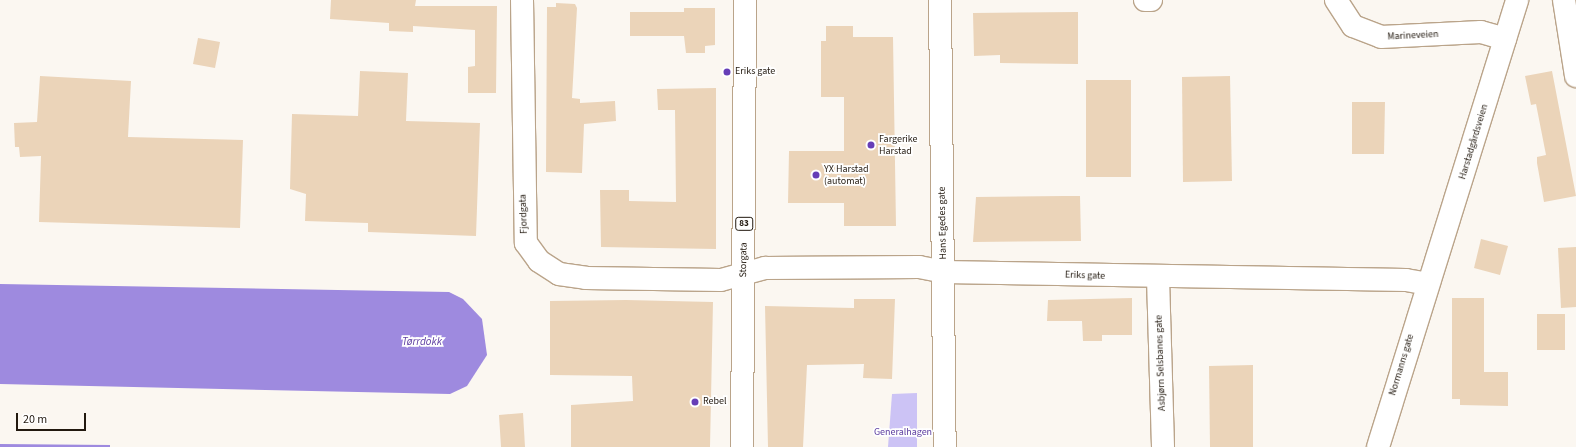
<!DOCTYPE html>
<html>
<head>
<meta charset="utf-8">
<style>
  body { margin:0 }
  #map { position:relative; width:1576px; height:447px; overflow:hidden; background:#fbf7f1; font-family:"Source Sans 3",sans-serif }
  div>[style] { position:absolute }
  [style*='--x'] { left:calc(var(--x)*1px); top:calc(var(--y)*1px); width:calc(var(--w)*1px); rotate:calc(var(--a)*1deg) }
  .green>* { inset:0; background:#ccc3f5 }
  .water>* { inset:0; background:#9e8adf }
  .building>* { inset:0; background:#ebd4b9 }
  .roads { filter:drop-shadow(1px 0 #baa48a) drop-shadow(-1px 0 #baa48a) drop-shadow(0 1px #baa48a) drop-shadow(0 -1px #baa48a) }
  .minor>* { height:22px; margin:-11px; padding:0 11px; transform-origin:11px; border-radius:11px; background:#fff }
  .highway>* { height:22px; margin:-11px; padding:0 11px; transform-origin:11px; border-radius:11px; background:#fff }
  .dots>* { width:11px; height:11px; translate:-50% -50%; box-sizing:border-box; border:2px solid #fff; border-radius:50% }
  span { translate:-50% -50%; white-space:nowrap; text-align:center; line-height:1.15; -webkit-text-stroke:3.5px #fff; paint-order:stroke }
  .shield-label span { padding:1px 3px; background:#fff; border:1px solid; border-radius:3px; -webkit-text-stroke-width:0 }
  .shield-label { font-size:9px; color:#22190f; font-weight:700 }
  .street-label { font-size:10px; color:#22190f }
  .poi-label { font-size:10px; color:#22190f }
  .left { translate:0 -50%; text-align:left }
  .park-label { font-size:10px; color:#5b3c9f }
  .water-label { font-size:11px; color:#5e3ea2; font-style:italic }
  .scale { position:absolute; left:16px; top:413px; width:70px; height:18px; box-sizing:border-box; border:2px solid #22190f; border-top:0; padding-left:5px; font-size:12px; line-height:14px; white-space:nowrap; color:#22190f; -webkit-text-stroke:3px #fff; paint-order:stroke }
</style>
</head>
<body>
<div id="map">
  <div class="green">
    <i style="clip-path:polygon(917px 393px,917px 447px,888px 447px,892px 394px)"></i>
  </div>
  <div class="water">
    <i style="clip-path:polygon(0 284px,449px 292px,463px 299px,482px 319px,487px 355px,467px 386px,450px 394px,0 384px)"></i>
    <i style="clip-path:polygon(0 444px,110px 445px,110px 447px,0 447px)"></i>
  </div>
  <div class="building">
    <i style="clip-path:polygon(331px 0,416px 0,415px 6px,497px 6px,496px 93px,468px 93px,468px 67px,475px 66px,475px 30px,413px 26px,413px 32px,389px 31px,389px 23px,330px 19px)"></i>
    <i style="clip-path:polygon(556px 3px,575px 4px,577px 8px,572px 98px,580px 99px,580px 103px,615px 101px,616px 121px,584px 124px,582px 173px,546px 172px,547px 7px,556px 7px)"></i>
    <i style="clip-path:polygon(684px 8px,715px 8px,715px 45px,705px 46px,705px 53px,686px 53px,684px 36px,630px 36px,630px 12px,684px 12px)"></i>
    <i style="clip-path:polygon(1078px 12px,1078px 64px,1000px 63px,1000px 55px,974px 56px,973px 13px)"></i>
    <i style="clip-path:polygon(826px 26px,853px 26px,853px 37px,893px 37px,896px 226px,844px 226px,844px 203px,788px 203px,789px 151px,844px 151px,844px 97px,821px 97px,821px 41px,826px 41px)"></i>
    <i style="clip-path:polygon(198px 38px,220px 42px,215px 68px,193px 64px)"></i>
    <i style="clip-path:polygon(360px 71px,408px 73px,406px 121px,480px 123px,476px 236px,368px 232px,368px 223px,305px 221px,306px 194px,290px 189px,292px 114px,358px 116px)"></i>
    <i style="clip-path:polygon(1552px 71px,1576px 196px,1544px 202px,1537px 163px,1537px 157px,1546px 155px,1536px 104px,1531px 105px,1525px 76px)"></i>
    <i style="clip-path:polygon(40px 76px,131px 81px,128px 137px,243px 140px,240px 228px,39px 222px,41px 156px,20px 157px,19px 147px,15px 147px,14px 123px,37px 122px)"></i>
    <i style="clip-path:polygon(1230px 76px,1232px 181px,1183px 182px,1182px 77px)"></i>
    <i style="clip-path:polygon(1086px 80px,1131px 80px,1131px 177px,1086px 177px)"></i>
    <i style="clip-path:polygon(716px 88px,716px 249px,601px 247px,600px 190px,629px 190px,629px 201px,676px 202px,675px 110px,658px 110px,657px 89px)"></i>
    <i style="clip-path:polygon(1352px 102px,1385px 102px,1384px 154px,1352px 154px)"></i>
    <i style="clip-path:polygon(1064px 196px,1080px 196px,1081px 241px,973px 242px,976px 197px)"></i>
    <i style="clip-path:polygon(1481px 239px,1508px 246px,1500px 275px,1474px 268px)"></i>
    <i style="clip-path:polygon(1576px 247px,1576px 307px,1561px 308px,1558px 248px)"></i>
    <i style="clip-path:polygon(1132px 298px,1132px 335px,1102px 335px,1102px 341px,1083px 341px,1082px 321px,1047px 321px,1048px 300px)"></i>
    <i style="clip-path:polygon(1452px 298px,1484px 298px,1484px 372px,1508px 372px,1508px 406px,1460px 405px,1460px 399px,1452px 399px)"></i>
    <i style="clip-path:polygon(854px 299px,895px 299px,892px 379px,863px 378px,864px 364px,807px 365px,803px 447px,768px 447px,765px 306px,854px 308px)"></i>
    <i style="clip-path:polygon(626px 300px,713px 302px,710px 447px,571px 447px,571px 405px,633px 401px,632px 376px,550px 375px,550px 301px)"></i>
    <i style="clip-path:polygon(1537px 314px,1565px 314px,1565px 350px,1537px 350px)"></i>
    <i style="clip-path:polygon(1253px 365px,1253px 447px,1210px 447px,1209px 366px)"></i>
    <i style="clip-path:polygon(523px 413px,525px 447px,501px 447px,499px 415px)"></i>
  </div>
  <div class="roads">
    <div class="minor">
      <i style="--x:522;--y:0;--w:243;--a:89.1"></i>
      <i style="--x:526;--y:243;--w:22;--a:54"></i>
      <i style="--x:539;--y:261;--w:24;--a:33"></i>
      <i style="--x:559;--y:274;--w:27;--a:8"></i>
      <i style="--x:586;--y:278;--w:135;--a:0.8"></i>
      <i style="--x:721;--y:280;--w:46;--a:-15.3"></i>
      <i style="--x:765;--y:268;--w:154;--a:-0.4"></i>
      <i style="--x:919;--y:267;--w:25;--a:11"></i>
      <i style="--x:944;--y:272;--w:462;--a:1"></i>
      <i style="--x:1406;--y:280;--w:22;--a:10"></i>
      <i style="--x:940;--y:0;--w:447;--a:89.4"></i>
      <i style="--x:1145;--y:0;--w:6;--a:0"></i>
      <i style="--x:1336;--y:0;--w:31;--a:57"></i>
      <i style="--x:1353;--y:26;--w:30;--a:21"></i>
      <i style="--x:1381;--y:37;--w:100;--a:-2.9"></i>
      <i style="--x:1481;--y:32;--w:25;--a:16"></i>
      <i style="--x:1564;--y:0;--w:77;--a:81"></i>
      <i style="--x:1158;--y:278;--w:169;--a:88.3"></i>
      <i style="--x:1378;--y:447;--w:468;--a:-72.7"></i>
    </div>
    <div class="highway">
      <i style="--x:742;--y:447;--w:447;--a:-89.6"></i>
    </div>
  </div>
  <div class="dots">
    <i style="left:727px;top:72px;background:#663eb7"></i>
    <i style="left:871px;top:145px;background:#663eb7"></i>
    <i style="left:816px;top:175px;background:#663eb7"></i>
    <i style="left:695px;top:402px;background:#663eb7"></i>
  </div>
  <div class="shield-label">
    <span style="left:744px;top:224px">83</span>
  </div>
  <div class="street-label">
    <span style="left:1413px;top:36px;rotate:-3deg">Marineveien</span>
    <span style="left:1474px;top:142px;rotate:-73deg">Harstadgårdsveien</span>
    <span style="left:524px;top:214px;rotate:-92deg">Fjordgata</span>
    <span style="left:943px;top:223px;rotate:-91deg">Hans Egedes gate</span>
    <span style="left:744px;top:260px;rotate:-89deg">Storgata</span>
    <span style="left:1085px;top:276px;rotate:2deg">Eriks gate</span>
    <span style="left:1161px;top:363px;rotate:-92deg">Asbjørn Selsbanes gate</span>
    <span style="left:1402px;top:365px;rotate:-73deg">Normanns gate</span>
  </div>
  <div class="poi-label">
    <span class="left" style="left:735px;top:72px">Eriks gate</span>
    <span class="left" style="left:879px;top:145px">Fargerike<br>Harstad</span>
    <span class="left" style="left:824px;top:175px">YX Harstad<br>(automat)</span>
    <span class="left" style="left:703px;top:402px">Rebel</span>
  </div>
  <div class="park-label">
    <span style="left:903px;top:433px">Generalhagen</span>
  </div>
  <div class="water-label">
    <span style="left:422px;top:342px">Tørrdokk</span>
  </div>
  <div class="scale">20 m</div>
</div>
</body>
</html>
